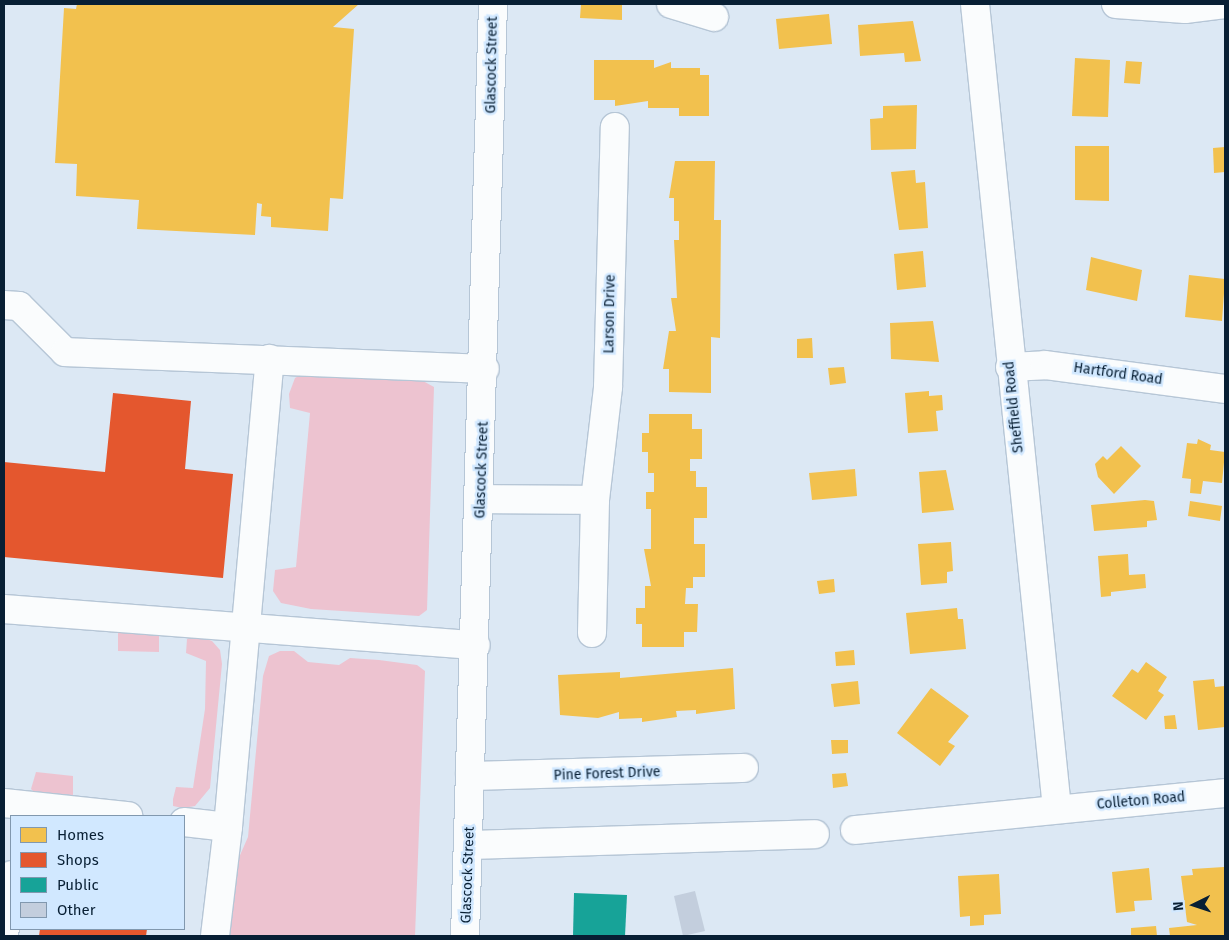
<!DOCTYPE html>
<html>
<head>
<meta charset="utf-8">
<style>
  body { margin:0 }
  #map { position:relative; width:1229px; height:940px; overflow:hidden; background:#dce8f4; font-family:"Fira Sans",sans-serif }
  div>[style] { position:absolute }
  [style*='--x'] { left:calc(var(--x)*1px); top:calc(var(--y)*1px); width:calc(var(--w)*1px); rotate:calc(var(--a)*1deg) }
  .green>* { inset:0; background:#edc3d0 }
  .homes>* { inset:0; background:#f2c14e }
  .shops>* { inset:0; background:#e4572e }
  .public>* { inset:0; background:#17a398 }
  .building>* { inset:0; background:#c3cedd }
  .roads { filter:drop-shadow(1px 0 #b6c6d6) drop-shadow(-1px 0 #b6c6d6) drop-shadow(0 1px #b6c6d6) drop-shadow(0 -1px #b6c6d6) }
  .minor>* { height:28px; margin:-14px; padding:0 14px; transform-origin:14px; border-radius:14px; background:#fafcfd }
  span { translate:-50% -50%; white-space:nowrap; text-align:center; line-height:1.15; -webkit-text-stroke:5px #d1e8ff; paint-order:stroke }
  .street-label { font-size:14px; color:#081f34 }
  .frame { position:absolute; inset:0; border:5px solid #081f34; pointer-events:none }
  .legend { position:absolute; left:10px; top:815px; width:175px; height:115px; box-sizing:border-box; background:#d1e8ff; border:1px solid #8198ae; margin:0; padding:6px 9px; list-style:none; font-size:15px; color:#081f34 }
  .legend li { display:flex; align-items:center; gap:10px; height:25px }
  .legend b { width:25px; border:1px solid #8198ae }
  .north { position:absolute; left:1169px; top:880px; width:50px; height:50px; -webkit-text-stroke:4px #d1e8ff; paint-order:stroke; rotate:266deg; font-size:14px; font-weight:700; line-height:20px; text-align:center; color:#081f34 }
  .north::after { content:''; display:block; margin:auto; width:18px; height:22px; background:#081f34; clip-path:polygon(50% 0,100% 100%,50% 72%,0 100%) }
</style>
</head>
<body>
<div id="map">
  <div class="green">
    <i style="clip-path:polygon(304px 373px,423px 381px,434px 387px,427px 610px,419px 616px,311px 609px,281px 603px,273px 591px,275px 570px,296px 567px,310px 413px,290px 408px,289px 394px,295px 378px)"></i>
    <i style="clip-path:polygon(123px 630px,159px 634px,159px 652px,118px 651px,118px 633px)"></i>
    <i style="clip-path:polygon(196px 635px,212px 641px,220px 650px,222px 664px,210px 788px,195px 806px,183px 808px,173px 806px,173px 799px,176px 787px,193px 788px,205px 709px,206px 661px,186px 653px,187px 639px)"></i>
    <i style="clip-path:polygon(280px 651px,294px 651px,308px 662px,339px 665px,350px 658px,379px 660px,417px 665px,425px 671px,415px 936px,229px 936px,237px 862px,248px 837px,263px 676px,269px 656px)"></i>
    <i style="clip-path:polygon(36px 772px,73px 776px,73px 795px,35px 793px,31px 789px)"></i>
  </div>
  <div class="homes">
    <i style="clip-path:polygon(77px 4px,359px 4px,333px 27px,354px 29px,343px 199px,330px 198px,328px 231px,271px 227px,271px 217px,261px 216px,262px 204px,257px 203px,255px 235px,137px 229px,139px 200px,76px 196px,77px 164px,55px 163px,64px 8px,76px 9px)"></i>
    <i style="clip-path:polygon(581px 4px,622px 4px,622px 20px,580px 18px)"></i>
    <i style="clip-path:polygon(829px 14px,832px 44px,779px 49px,776px 19px)"></i>
    <i style="clip-path:polygon(913px 21px,921px 61px,905px 62px,904px 53px,860px 56px,858px 25px)"></i>
    <i style="clip-path:polygon(1075px 58px,1110px 60px,1108px 117px,1072px 116px)"></i>
    <i style="clip-path:polygon(594px 60px,654px 60px,654px 68px,671px 62px,671px 68px,700px 68px,700px 75px,709px 75px,709px 116px,679px 116px,679px 108px,648px 108px,648px 101px,615px 106px,615px 100px,594px 100px)"></i>
    <i style="clip-path:polygon(1126px 61px,1142px 62px,1140px 84px,1124px 83px)"></i>
    <i style="clip-path:polygon(917px 105px,916px 149px,871px 150px,870px 119px,883px 118px,883px 106px)"></i>
    <i style="clip-path:polygon(1075px 146px,1109px 146px,1109px 201px,1075px 200px)"></i>
    <i style="clip-path:polygon(1225px 147px,1225px 172px,1214px 173px,1213px 148px)"></i>
    <i style="clip-path:polygon(675px 161px,715px 161px,714px 220px,721px 220px,720px 338px,711px 337px,711px 393px,669px 392px,669px 369px,663px 369px,669px 331px,676px 331px,671px 298px,677px 298px,674px 240px,679px 240px,679px 221px,674px 221px,674px 198px,669px 198px)"></i>
    <i style="clip-path:polygon(915px 170px,916px 183px,925px 182px,928px 228px,899px 230px,891px 172px)"></i>
    <i style="clip-path:polygon(923px 251px,926px 287px,897px 290px,894px 254px)"></i>
    <i style="clip-path:polygon(1091px 257px,1142px 270px,1137px 301px,1086px 290px)"></i>
    <i style="clip-path:polygon(1189px 275px,1225px 279px,1222px 321px,1185px 317px)"></i>
    <i style="clip-path:polygon(933px 321px,939px 362px,891px 359px,890px 323px)"></i>
    <i style="clip-path:polygon(812px 338px,813px 358px,797px 358px,797px 339px)"></i>
    <i style="clip-path:polygon(844px 367px,846px 383px,830px 385px,828px 368px)"></i>
    <i style="clip-path:polygon(929px 391px,929px 396px,942px 395px,943px 410px,936px 411px,938px 431px,908px 433px,905px 393px)"></i>
    <i style="clip-path:polygon(649px 414px,692px 414px,692px 429px,702px 429px,702px 459px,690px 459px,690px 471px,696px 471px,696px 487px,707px 487px,707px 518px,694px 518px,694px 544px,705px 544px,705px 577px,693px 577px,693px 588px,686px 588px,685px 604px,698px 604px,697px 632px,684px 632px,684px 647px,642px 647px,642px 624px,636px 624px,636px 608px,645px 608px,645px 586px,651px 586px,644px 549px,651px 549px,651px 509px,646px 509px,646px 492px,654px 492px,654px 473px,648px 473px,648px 452px,642px 452px,642px 433px,649px 433px)"></i>
    <i style="clip-path:polygon(1198px 439px,1211px 445px,1210px 450px,1225px 452px,1222px 483px,1203px 481px,1201px 494px,1190px 493px,1191px 479px,1182px 478px,1187px 443px,1197px 444px)"></i>
    <i style="clip-path:polygon(1121px 446px,1141px 466px,1114px 494px,1098px 477px,1095px 464px,1103px 456px,1107px 460px)"></i>
    <i style="clip-path:polygon(855px 469px,857px 496px,812px 500px,809px 473px)"></i>
    <i style="clip-path:polygon(946px 470px,954px 510px,922px 513px,919px 472px)"></i>
    <i style="clip-path:polygon(1145px 500px,1154px 501px,1157px 520px,1147px 521px,1147px 527px,1094px 531px,1091px 505px)"></i>
    <i style="clip-path:polygon(1190px 501px,1222px 506px,1220px 521px,1188px 516px)"></i>
    <i style="clip-path:polygon(951px 542px,953px 571px,947px 572px,947px 583px,921px 585px,918px 544px)"></i>
    <i style="clip-path:polygon(1128px 554px,1129px 575px,1145px 574px,1146px 588px,1111px 592px,1111px 596px,1101px 597px,1098px 556px)"></i>
    <i style="clip-path:polygon(834px 579px,835px 592px,819px 594px,817px 581px)"></i>
    <i style="clip-path:polygon(957px 608px,958px 619px,963px 619px,966px 649px,910px 654px,906px 613px)"></i>
    <i style="clip-path:polygon(854px 650px,855px 665px,836px 666px,835px 652px)"></i>
    <i style="clip-path:polygon(1146px 662px,1167px 677px,1158px 691px,1164px 695px,1146px 720px,1112px 696px,1132px 669px,1138px 673px)"></i>
    <i style="clip-path:polygon(733px 668px,735px 709px,696px 714px,696px 710px,676px 711px,677px 717px,642px 722px,642px 718px,619px 719px,619px 712px,598px 718px,560px 715px,558px 675px,620px 672px,620px 678px)"></i>
    <i style="clip-path:polygon(1214px 679px,1215px 687px,1225px 686px,1225px 727px,1198px 730px,1193px 681px)"></i>
    <i style="clip-path:polygon(858px 681px,860px 704px,834px 707px,831px 684px)"></i>
    <i style="clip-path:polygon(931px 688px,969px 716px,948px 742px,955px 746px,940px 766px,897px 733px)"></i>
    <i style="clip-path:polygon(1175px 715px,1177px 729px,1165px 729px,1164px 716px)"></i>
    <i style="clip-path:polygon(831px 740px,848px 740px,848px 753px,832px 754px)"></i>
    <i style="clip-path:polygon(846px 773px,848px 786px,833px 788px,832px 774px)"></i>
    <i style="clip-path:polygon(1224px 867px,1225px 936px,1170px 936px,1169px 928px,1197px 925px,1187px 922px,1181px 876px,1193px 875px,1192px 869px)"></i>
    <i style="clip-path:polygon(1149px 868px,1152px 900px,1134px 901px,1135px 911px,1116px 913px,1112px 872px)"></i>
    <i style="clip-path:polygon(999px 874px,1001px 914px,984px 915px,984px 925px,970px 926px,970px 916px,960px 917px,958px 876px)"></i>
    <i style="clip-path:polygon(1156px 926px,1157px 936px,1131px 936px,1131px 928px)"></i>
  </div>
  <div class="shops">
    <i style="clip-path:polygon(113px 393px,191px 401px,185px 469px,233px 474px,223px 578px,4px 557px,4px 462px,105px 472px)"></i>
    <i style="clip-path:polygon(40px 929px,147px 929px,146px 936px,39px 936px)"></i>
  </div>
  <div class="public">
    <i style="clip-path:polygon(574px 893px,627px 895px,625px 936px,573px 936px)"></i>
  </div>
  <div class="building">
    <i style="clip-path:polygon(695px 891px,705px 931px,683px 936px,674px 896px)"></i>
  </div>
  <div class="roads">
    <div class="minor">
      <i style="--x:671;--y:4;--w:45;--a:16.8"></i>
      <i style="--x:975;--y:4;--w:809;--a:84.18"></i>
      <i style="--x:1116;--y:4;--w:69;--a:4.1"></i>
      <i style="--x:1185;--y:9;--w:40;--a:-7.1"></i>
      <i style="--x:4;--y:305;--w:15;--a:4"></i>
      <i style="--x:19;--y:306;--w:65;--a:45"></i>
      <i style="--x:65;--y:352;--w:420;--a:2.3"></i>
      <i style="--x:1010;--y:367;--w:35;--a:-3"></i>
      <i style="--x:1045;--y:365;--w:182;--a:7.6"></i>
      <i style="--x:481;--y:499;--w:114;--a:0.5"></i>
      <i style="--x:595;--y:500;--w:114;--a:-83.4"></i>
      <i style="--x:608;--y:387;--w:260;--a:-88.5"></i>
      <i style="--x:4;--y:609;--w:473;--a:4.4"></i>
      <i style="--x:592;--y:633;--w:133;--a:-88.7"></i>
      <i style="--x:470;--y:776;--w:274;--a:-1.7"></i>
      <i style="--x:4;--y:803;--w:125;--a:6"></i>
      <i style="--x:184;--y:822;--w:44;--a:6.5"></i>
      <i style="--x:228;--y:827;--w:470;--a:-84.9"></i>
      <i style="--x:855;--y:830;--w:372;--a:-5.7"></i>
      <i style="--x:469;--y:845;--w:346;--a:-1.8"></i>
      <i style="--x:4;--y:936;--w:61;--a:-83.5"></i>
      <i style="--x:215;--y:936;--w:110;--a:-83.2"></i>
      <i style="--x:465;--y:936;--w:932;--a:-88.28"></i>
    </div>
  </div>
  <div class="street-label">
    <span style="left:492px;top:65px;rotate:-89deg">Glascock Street</span>
    <span style="left:610px;top:314px;rotate:-89deg">Larson Drive</span>
    <span style="left:1118px;top:374px;rotate:8deg">Hartford Road</span>
    <span style="left:1014px;top:407px;rotate:-96deg">Sheffield Road</span>
    <span style="left:482px;top:470px;rotate:-88deg">Glascock Street</span>
    <span style="left:607px;top:774px;rotate:-2deg">Pine Forest Drive</span>
    <span style="left:1141px;top:801px;rotate:-5deg">Colleton Road</span>
    <span style="left:468px;top:875px;rotate:-88deg">Glascock Street</span>
  </div>
  <div class="frame"></div>
  <ul class="legend">
  <li><b style="height:14px;background:#f2c14e"></b>Homes</li>
  <li><b style="height:14px;background:#e4572e"></b>Shops</li>
  <li><b style="height:14px;background:#17a398"></b>Public</li>
  <li><b style="height:14px;background:#c3cedd"></b>Other</li>
  </ul>
  <div class="north">N</div>
</div>
</body>
</html>
